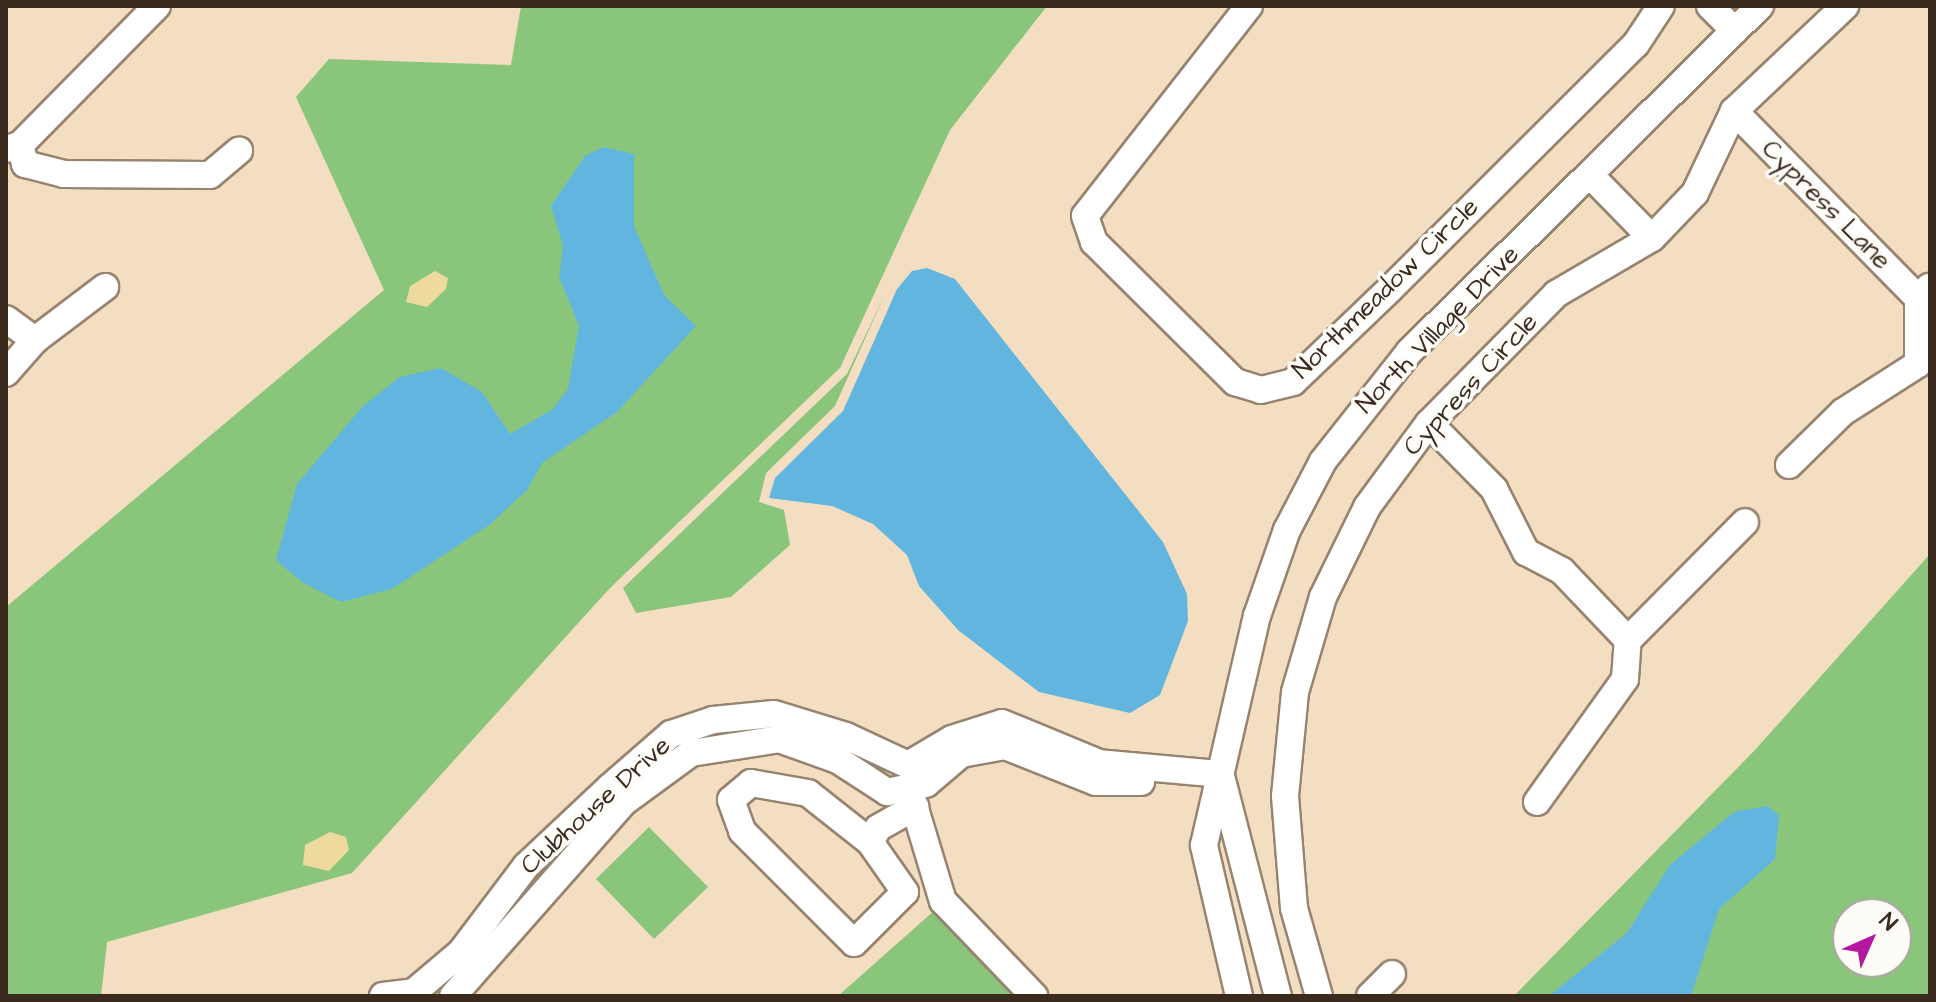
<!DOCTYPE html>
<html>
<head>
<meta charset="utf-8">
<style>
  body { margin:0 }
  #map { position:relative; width:1936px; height:1002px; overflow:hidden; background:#f3dec2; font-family:"Architects Daughter",sans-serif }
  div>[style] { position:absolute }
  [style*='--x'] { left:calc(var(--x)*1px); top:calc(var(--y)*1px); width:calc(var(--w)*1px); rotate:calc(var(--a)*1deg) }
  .green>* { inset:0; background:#89c57a }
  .sand>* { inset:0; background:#eeda9e }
  .water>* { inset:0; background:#62b5de }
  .roads { filter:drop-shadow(2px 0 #978470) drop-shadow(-2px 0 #978470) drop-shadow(0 2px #978470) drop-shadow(0 -2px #978470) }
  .minor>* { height:26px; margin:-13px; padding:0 13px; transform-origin:13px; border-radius:13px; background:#fff }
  span { translate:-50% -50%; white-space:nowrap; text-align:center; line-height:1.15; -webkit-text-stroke:7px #fdfcf7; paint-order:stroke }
  .street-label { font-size:26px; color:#3b2a1e }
  .frame { position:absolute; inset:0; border:8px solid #3b2a1e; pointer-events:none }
  .north { position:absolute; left:1832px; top:898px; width:80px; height:80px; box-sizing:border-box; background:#fdfcf7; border:2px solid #afa8a0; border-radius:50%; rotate:45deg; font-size:22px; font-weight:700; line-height:32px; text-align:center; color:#3b2a1e }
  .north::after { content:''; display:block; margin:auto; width:28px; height:36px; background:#b5179e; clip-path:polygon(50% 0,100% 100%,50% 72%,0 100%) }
</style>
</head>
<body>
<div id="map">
  <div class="green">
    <i style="clip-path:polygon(521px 6px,1047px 6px,950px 130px,840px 368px,609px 589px,352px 873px,107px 942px,101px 996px,6px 996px,6px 607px,384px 290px,296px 97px,329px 59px,511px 65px)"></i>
    <i style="clip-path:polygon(885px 294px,835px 406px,766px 473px,759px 502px,784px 510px,790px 545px,731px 597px,636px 613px,623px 588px,847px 374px)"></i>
    <i style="clip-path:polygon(evenodd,1930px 554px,1930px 996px,1514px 996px,1754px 751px,1930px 554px,1848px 914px,1896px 914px,1896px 962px,1848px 962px,1848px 914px)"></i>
    <i style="clip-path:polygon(649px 827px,708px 887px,654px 939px,596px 879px)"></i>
    <i style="clip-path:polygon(935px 910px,1017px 996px,838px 996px)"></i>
  </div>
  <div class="sand">
    <i style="clip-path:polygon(435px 271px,448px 278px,446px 289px,427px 307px,406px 302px,410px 286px)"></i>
    <i style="clip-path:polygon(330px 832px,346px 837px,349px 850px,329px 871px,303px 865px,305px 845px)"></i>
  </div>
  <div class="water">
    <i style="clip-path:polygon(603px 147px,634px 154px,634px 226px,664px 295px,696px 326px,617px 412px,542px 463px,527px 490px,489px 525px,392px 589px,341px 602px,302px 582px,276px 560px,297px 484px,363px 406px,400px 377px,441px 368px,482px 392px,510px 434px,553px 409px,568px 389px,579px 326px,559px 277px,563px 246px,551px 206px,585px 156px)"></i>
    <i style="clip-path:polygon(927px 268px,955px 279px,1163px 542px,1187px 594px,1188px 621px,1160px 695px,1130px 713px,1039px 692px,958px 630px,919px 586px,907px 555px,873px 524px,832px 506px,769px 498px,775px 478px,843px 411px,897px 289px,912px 271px)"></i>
    <i style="clip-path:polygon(1767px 806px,1779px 815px,1775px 859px,1719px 909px,1691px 996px,1549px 996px,1627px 933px,1670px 865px,1734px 812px)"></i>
  </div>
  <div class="roads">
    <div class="minor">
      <i style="--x:1249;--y:6;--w:266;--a:128"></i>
      <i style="--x:1085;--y:216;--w:28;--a:71"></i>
      <i style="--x:1094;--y:242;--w:199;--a:44.8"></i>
      <i style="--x:1235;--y:382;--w:27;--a:17"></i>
      <i style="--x:1261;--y:390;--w:33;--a:-14"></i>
      <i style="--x:1293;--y:382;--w:134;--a:-43.8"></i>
      <i style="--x:1390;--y:289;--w:347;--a:-44.9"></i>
      <i style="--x:1636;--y:44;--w:45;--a:-56.7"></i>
      <i style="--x:1710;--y:6;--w:35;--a:45"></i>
      <i style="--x:1734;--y:111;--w:262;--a:45.5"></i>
      <i style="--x:20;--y:145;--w:20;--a:75"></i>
      <i style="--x:25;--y:164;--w:40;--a:14.4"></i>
      <i style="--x:64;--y:174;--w:146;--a:0.4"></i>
      <i style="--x:210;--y:175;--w:38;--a:-40"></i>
      <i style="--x:6;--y:149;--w:15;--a:-16"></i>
      <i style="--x:20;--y:145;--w:195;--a:-45.4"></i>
      <i style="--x:1590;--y:175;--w:88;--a:45.5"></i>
      <i style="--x:6;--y:319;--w:36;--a:36"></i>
      <i style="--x:35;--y:340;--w:88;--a:-37.1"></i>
      <i style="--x:6;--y:373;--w:44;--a:-48.7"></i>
      <i style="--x:1429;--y:423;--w:93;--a:45.4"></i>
      <i style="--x:1494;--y:489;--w:71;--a:63.1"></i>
      <i style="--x:1526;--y:552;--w:41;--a:27.8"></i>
      <i style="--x:1562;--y:571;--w:95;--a:46.3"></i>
      <i style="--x:1789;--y:465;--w:76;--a:-44.5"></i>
      <i style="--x:1843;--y:412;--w:89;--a:-32.6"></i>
      <i style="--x:1918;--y:364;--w:66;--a:-90"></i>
      <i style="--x:1918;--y:298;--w:16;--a:-45"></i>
      <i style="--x:1221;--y:776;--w:227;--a:75.5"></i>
      <i style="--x:910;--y:792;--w:114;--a:73.2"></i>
      <i style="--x:943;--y:901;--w:132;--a:46.2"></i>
      <i style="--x:1537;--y:802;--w:151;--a:-54.4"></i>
      <i style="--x:1625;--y:679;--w:39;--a:-86"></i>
      <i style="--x:1628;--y:640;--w:166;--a:-45.2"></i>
      <i style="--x:870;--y:842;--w:79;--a:-141.7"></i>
      <i style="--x:808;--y:793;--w:58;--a:-170"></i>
      <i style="--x:751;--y:783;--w:26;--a:140"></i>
      <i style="--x:731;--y:800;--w:33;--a:70"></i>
      <i style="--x:742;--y:831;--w:158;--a:45"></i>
      <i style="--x:854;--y:943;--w:72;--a:-45"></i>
      <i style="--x:905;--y:892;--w:61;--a:-125"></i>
      <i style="--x:870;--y:842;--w:16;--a:-60"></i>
      <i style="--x:878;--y:828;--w:43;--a:-29.6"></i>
      <i style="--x:383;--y:996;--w:31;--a:-7"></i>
      <i style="--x:414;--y:992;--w:62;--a:-40.4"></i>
      <i style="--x:461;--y:952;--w:108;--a:-52.9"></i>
      <i style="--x:526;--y:866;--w:115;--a:-43.2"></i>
      <i style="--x:610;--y:787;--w:81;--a:-41"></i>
      <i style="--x:671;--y:734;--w:44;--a:-18.4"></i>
      <i style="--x:713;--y:720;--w:61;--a:-5.6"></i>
      <i style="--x:774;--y:714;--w:75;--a:17"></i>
      <i style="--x:846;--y:736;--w:68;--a:25.1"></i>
      <i style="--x:908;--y:765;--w:51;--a:-30.6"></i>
      <i style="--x:952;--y:739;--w:52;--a:-17.7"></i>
      <i style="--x:1002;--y:723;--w:105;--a:22.4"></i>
      <i style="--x:1099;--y:763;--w:121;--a:5.2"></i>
      <i style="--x:453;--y:996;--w:259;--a:-48.6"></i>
      <i style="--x:624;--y:802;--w:83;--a:-36.2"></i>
      <i style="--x:691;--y:753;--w:89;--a:-9"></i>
      <i style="--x:779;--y:739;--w:63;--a:19.6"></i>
      <i style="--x:838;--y:760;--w:59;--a:33.1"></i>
      <i style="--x:887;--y:792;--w:40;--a:-12"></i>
      <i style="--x:926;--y:784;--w:46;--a:-40.6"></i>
      <i style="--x:961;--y:754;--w:45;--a:-10.3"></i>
      <i style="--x:1005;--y:746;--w:98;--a:21.6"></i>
      <i style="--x:1096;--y:782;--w:45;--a:0"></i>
      <i style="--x:1239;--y:996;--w:155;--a:-103.1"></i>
      <i style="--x:1204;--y:845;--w:235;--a:-77"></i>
      <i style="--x:1257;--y:616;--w:91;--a:-70.8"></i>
      <i style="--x:1287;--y:530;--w:78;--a:-62.4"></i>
      <i style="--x:1323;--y:461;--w:139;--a:-51.7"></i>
      <i style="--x:1409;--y:352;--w:493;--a:-44.6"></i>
      <i style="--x:1319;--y:996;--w:91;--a:-105.9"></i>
      <i style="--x:1294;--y:908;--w:112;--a:-94.6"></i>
      <i style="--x:1285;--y:796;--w:104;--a:-84.5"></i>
      <i style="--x:1295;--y:692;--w:99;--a:-73.6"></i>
      <i style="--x:1323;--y:597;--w:100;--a:-63.9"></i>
      <i style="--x:1367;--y:507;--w:104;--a:-53.6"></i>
      <i style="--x:1429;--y:423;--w:181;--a:-45.4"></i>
      <i style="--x:1556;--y:294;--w:111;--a:-30.3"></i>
      <i style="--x:1652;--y:238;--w:62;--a:-46.3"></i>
      <i style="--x:1695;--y:193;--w:91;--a:-64.6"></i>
      <i style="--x:1734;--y:111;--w:153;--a:-43.4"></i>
      <i style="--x:1370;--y:996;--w:31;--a:-45"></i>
    </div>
  </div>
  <div class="street-label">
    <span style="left:1826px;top:205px;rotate:45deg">Cypress Lane</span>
    <span style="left:1386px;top:289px;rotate:-44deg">Northmeadow Circle</span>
    <span style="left:1438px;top:330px;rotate:-46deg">North Village Drive</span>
    <span style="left:1471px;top:385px;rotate:-47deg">Cypress Circle</span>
    <span style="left:596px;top:806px;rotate:-42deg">Clubhouse Drive</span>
  </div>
  <div class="frame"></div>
  <div class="north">N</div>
</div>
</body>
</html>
